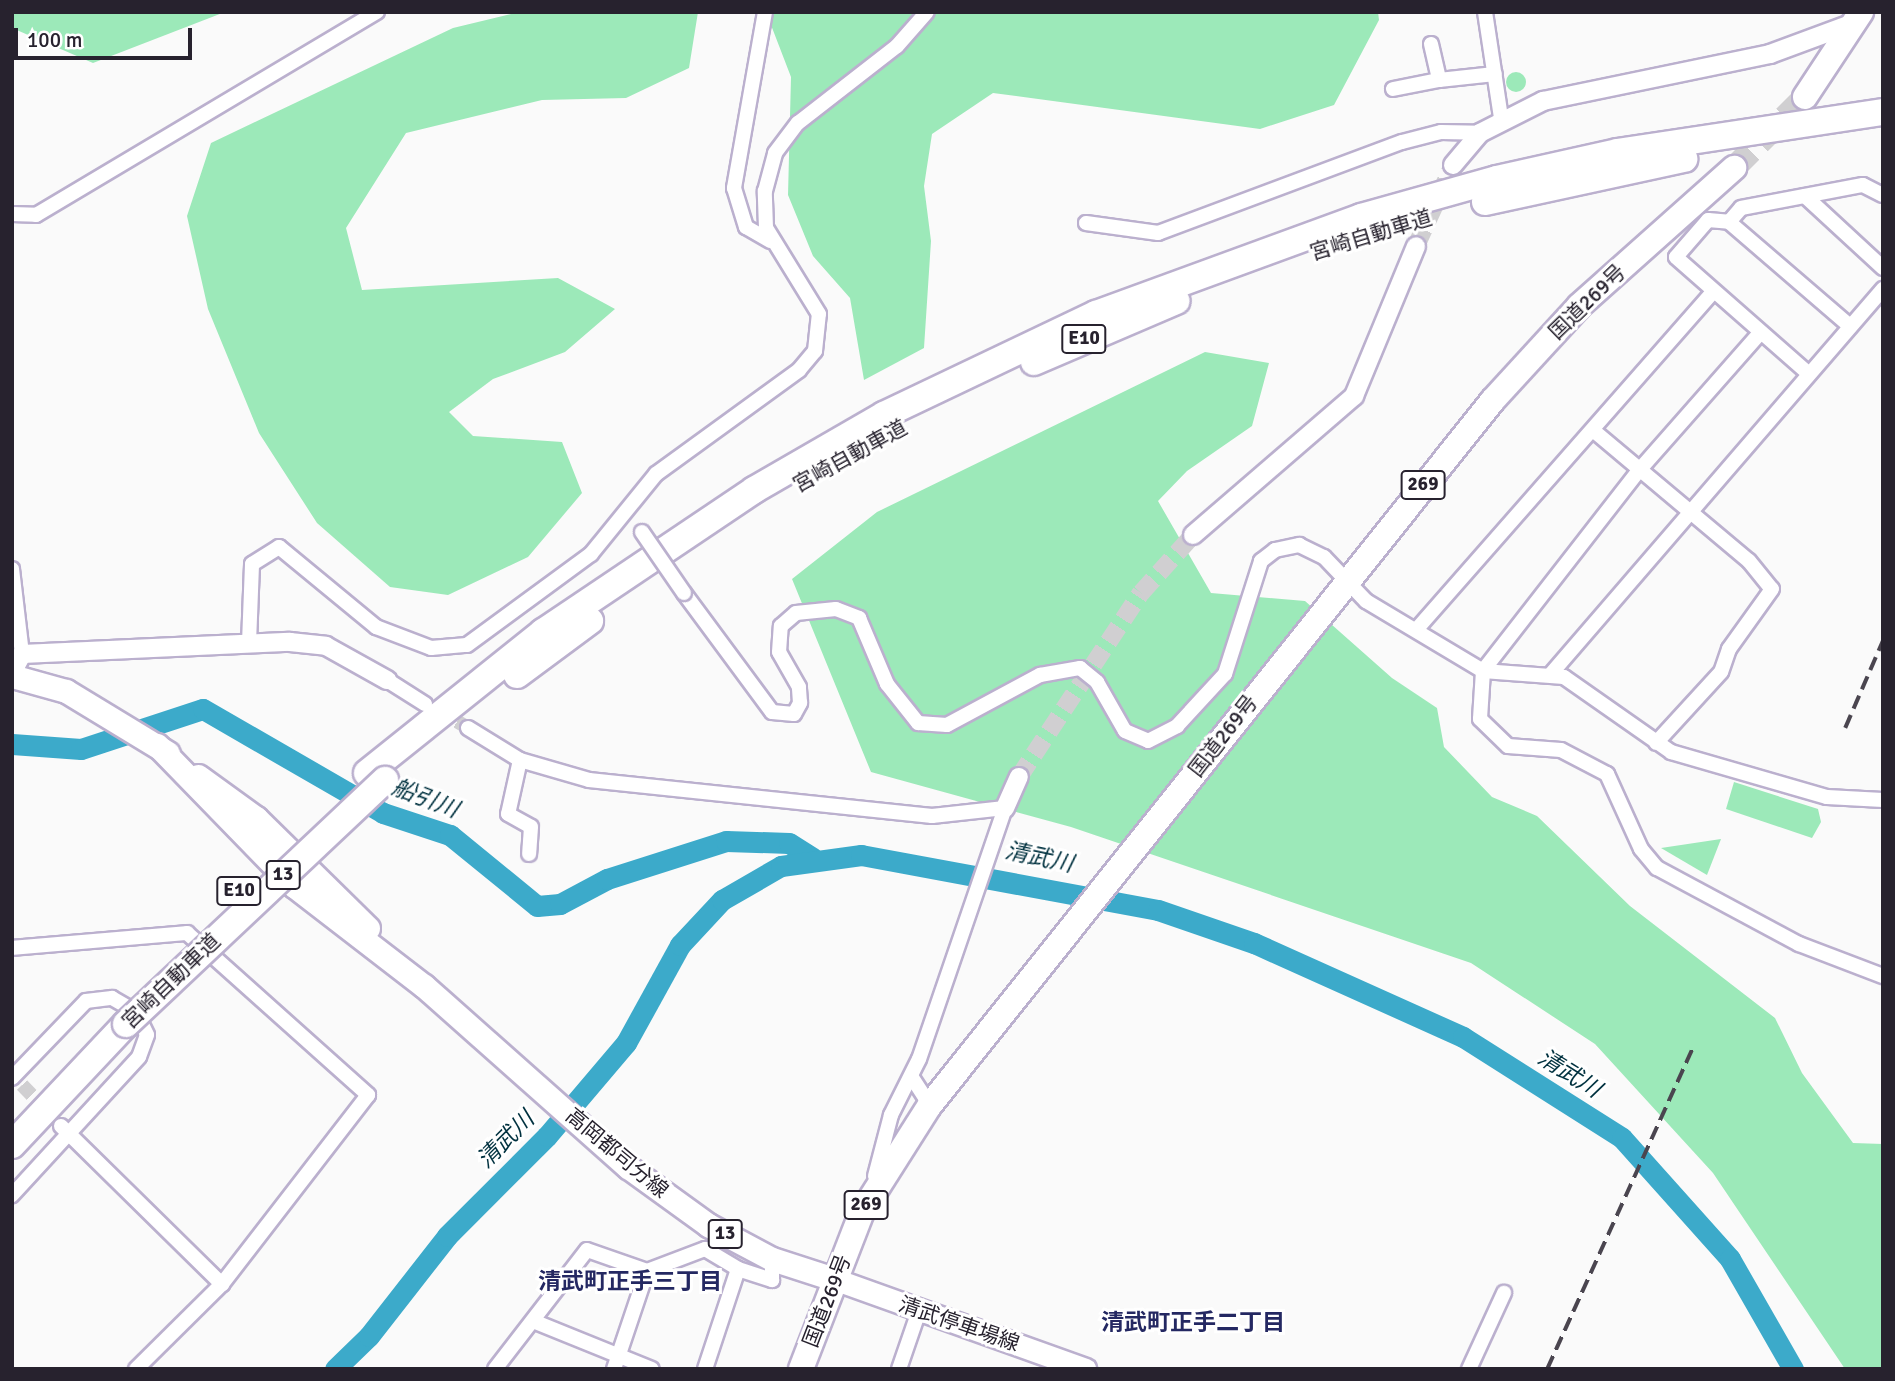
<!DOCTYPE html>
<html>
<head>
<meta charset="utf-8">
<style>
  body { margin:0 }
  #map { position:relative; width:1895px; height:1381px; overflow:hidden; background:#fafafa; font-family:Signika,"Noto Sans JP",sans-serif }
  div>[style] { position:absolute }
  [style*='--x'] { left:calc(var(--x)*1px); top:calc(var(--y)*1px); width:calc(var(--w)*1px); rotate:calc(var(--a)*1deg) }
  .green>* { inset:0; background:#9ce9b9 }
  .round { border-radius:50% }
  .river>* { height:21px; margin:-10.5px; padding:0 10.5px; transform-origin:10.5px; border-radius:10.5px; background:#3caaca }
  .minor-tunnel>* { height:14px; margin-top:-7px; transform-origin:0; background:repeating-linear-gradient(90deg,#d0cfd1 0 14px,transparent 0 21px) }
  .tertiary-tunnel>* { height:18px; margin-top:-9px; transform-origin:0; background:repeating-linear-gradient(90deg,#d0cfd1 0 18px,transparent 0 27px) }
  .trunk-tunnel>* { height:24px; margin-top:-12px; transform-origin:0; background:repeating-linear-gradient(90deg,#d0cfd1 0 24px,transparent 0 36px) }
  .roads { filter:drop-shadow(2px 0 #bbb0ce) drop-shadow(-2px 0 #bbb0ce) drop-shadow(0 2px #bbb0ce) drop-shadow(0 -2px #bbb0ce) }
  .minor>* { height:14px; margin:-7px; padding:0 7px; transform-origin:7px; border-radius:7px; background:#fff }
  .tertiary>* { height:18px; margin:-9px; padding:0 9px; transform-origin:9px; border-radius:9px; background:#fff }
  .secondary>* { height:21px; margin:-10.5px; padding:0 10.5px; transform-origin:10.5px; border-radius:10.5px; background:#fff }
  .primary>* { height:23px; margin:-11.5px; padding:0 11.5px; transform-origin:11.5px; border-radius:11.5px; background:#fff }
  .trunk>* { height:24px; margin:-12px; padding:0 12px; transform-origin:12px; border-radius:12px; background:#fff }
  .motorway>* { height:26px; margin:-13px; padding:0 13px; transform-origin:13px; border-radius:13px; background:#fff }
  .rail>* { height:3.5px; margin-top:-1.75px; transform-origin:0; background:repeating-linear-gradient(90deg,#4a454f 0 14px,transparent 0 21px) }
  .bridges { filter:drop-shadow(2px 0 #bbb0ce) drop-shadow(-2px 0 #bbb0ce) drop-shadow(0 2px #bbb0ce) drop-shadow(0 -2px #bbb0ce) }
  .minor-bridge>* { height:14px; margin:-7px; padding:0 7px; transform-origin:7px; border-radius:7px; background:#fff }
  .motorway-bridge>* { height:26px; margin:-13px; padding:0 13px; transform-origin:13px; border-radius:13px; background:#fff }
  span { translate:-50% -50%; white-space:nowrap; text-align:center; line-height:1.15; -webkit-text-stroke:6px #fff; paint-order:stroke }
  .shield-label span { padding:2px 5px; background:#fff; border:2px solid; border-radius:5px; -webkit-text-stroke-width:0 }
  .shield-label { font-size:19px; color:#27222e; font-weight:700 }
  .street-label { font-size:21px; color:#27222e }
  .water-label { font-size:23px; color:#00313f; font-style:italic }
  .neighbourhood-label { font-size:23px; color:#242862; font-weight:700 }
  .frame { position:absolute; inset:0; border:14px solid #27222e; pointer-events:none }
  .scale { position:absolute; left:14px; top:28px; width:178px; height:32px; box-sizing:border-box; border:4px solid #27222e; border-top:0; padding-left:9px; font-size:21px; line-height:24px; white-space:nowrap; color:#27222e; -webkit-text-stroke:5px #fff; paint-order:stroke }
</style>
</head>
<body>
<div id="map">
  <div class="green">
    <i style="clip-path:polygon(12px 12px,225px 12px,93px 63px,12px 28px)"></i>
    <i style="clip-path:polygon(698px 12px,689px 68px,626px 98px,542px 100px,406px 133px,346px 228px,362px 290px,558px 278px,615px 309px,565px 352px,493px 379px,449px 412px,473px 436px,562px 442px,582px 493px,528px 557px,448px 595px,390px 587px,317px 523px,259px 433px,208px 309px,187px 216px,211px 143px,453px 28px,511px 14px)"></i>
    <i style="clip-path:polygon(766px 12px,1378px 12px,1379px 20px,1334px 105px,1260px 129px,993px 93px,932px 134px,924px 186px,931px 241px,924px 348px,864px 380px,850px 298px,813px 256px,788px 195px,791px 77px)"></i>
    <i class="round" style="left:1506px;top:72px;width:20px;height:20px"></i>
    <i style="clip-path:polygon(1205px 352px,1269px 363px,1252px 426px,1187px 471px,1158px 501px,1211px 593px,1305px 601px,1392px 678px,1437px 708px,1444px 747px,1492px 797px,1537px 816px,1630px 906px,1775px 1018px,1802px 1073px,1853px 1143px,1883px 1144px,1883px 1369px,1845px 1369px,1713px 1173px,1595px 1044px,1471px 963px,1071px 827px,871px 772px,792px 579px,877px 512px)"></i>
    <i style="clip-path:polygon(1734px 782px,1818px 809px,1821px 822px,1812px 838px,1726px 809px)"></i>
    <i style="clip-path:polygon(1721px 839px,1707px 875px,1661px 848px)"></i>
  </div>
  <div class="river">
    <i style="--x:12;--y:744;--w:69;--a:4.1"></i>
    <i style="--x:81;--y:749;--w:128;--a:-18.2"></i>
    <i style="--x:203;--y:709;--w:208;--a:30"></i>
    <i style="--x:383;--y:813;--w:71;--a:18.2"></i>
    <i style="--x:450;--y:835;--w:112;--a:39.2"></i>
    <i style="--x:537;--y:906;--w:23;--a:-5"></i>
    <i style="--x:560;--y:904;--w:53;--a:-28"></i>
    <i style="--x:607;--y:879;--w:125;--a:-17.7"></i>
    <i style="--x:726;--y:841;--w:63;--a:1.8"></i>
    <i style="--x:789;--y:843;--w:28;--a:32"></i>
    <i style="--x:335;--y:1369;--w:47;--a:-44.1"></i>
    <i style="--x:369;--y:1336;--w:127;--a:-52"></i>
    <i style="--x:447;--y:1236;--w:141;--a:-45"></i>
    <i style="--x:547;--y:1136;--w:122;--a:-49.7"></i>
    <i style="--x:626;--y:1043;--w:112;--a:-61.1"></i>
    <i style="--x:680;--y:945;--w:62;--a:-47"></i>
    <i style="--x:722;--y:900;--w:68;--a:-30"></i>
    <i style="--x:781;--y:866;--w:81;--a:-7.8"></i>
    <i style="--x:861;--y:855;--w:302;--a:10.5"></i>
    <i style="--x:1158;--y:910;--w:102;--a:19"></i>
    <i style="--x:1254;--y:943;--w:229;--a:24.2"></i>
    <i style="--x:1463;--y:1037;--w:188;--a:32.4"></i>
    <i style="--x:1622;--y:1138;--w:162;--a:48.2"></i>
    <i style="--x:1730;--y:1259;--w:127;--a:60.2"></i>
  </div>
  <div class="minor-tunnel">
    <i style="--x:439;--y:711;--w:34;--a:30"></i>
    <i style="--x:22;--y:1085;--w:37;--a:46"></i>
  </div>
  <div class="tertiary-tunnel">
    <i style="--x:1416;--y:246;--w:89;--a:-65.4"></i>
    <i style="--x:1019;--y:777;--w:221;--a:-56.5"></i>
    <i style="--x:1141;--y:593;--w:78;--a:-48.1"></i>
  </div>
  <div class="trunk-tunnel">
    <i style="--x:1734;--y:168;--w:100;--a:-45"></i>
  </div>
  <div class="roads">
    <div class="minor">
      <i style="--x:765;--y:12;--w:179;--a:100"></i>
      <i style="--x:734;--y:188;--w:41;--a:72.9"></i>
      <i style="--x:746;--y:227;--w:28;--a:30"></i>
      <i style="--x:1485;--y:12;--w:107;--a:81.4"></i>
      <i style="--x:1431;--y:44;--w:37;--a:77"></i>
      <i style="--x:1439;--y:80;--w:56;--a:-6.1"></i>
      <i style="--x:1393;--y:89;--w:47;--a:-11.1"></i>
      <i style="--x:1805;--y:196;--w:106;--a:42.7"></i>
      <i style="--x:12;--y:214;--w:24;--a:2"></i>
      <i style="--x:36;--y:215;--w:397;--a:-30.8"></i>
      <i style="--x:1729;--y:222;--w:160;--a:40.7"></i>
      <i style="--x:1086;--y:223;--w:73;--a:7.9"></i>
      <i style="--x:1158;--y:233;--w:260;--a:-20.5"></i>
      <i style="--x:1402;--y:142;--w:40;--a:-14.4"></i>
      <i style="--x:1441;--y:132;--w:39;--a:1"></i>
      <i style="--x:1760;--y:333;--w:181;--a:131.4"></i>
      <i style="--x:1640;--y:469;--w:256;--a:127.9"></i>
      <i style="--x:1483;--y:671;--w:48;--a:93.6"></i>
      <i style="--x:1480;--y:719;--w:39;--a:44"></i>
      <i style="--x:1508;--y:746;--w:53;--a:4.3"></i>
      <i style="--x:1561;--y:750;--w:52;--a:27.6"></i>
      <i style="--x:1607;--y:774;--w:82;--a:65.6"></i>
      <i style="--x:1641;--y:849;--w:25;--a:50"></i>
      <i style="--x:1657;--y:868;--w:161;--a:28.2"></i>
      <i style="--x:1799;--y:944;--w:90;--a:20.9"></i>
      <i style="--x:1809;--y:374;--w:177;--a:-138.7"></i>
      <i style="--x:1676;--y:257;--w:49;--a:-49.1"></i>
      <i style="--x:1708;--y:220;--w:21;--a:5"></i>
      <i style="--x:1729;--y:222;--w:18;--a:-49"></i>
      <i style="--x:1741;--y:208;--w:124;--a:-10.7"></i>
      <i style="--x:1863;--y:185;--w:22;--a:27"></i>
      <i style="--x:1594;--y:431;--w:202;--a:40"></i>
      <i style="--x:1749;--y:561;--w:36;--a:51"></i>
      <i style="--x:1772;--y:589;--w:74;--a:125.6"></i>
      <i style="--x:1729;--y:649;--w:24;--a:109"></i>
      <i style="--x:1721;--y:672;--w:96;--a:132.5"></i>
      <i style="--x:12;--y:569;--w:86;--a:83.3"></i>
      <i style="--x:684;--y:593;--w:148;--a:53.5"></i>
      <i style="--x:772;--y:712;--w:22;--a:5"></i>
      <i style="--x:794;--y:714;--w:13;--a:-61"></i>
      <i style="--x:800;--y:703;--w:16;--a:-94"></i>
      <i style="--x:799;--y:687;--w:40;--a:-119.7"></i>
      <i style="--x:779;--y:652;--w:26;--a:-86"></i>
      <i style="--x:781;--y:626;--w:20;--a:-41"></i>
      <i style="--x:796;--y:613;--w:40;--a:-5.7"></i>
      <i style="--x:836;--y:609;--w:25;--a:21"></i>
      <i style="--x:859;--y:618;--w:72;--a:67"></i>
      <i style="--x:887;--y:684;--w:50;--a:51.5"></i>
      <i style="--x:918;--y:723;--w:29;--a:4"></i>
      <i style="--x:947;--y:725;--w:106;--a:-28.3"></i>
      <i style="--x:1040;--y:675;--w:41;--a:-9.9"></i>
      <i style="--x:1080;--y:668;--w:22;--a:39"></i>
      <i style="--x:1097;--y:682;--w:56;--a:60.3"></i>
      <i style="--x:1125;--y:731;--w:25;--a:23"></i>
      <i style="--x:1148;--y:741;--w:33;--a:-27"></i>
      <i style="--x:1177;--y:726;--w:71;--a:-47.3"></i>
      <i style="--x:1225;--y:674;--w:119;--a:-72.3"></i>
      <i style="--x:1261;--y:561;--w:18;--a:-38"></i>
      <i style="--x:1275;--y:550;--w:25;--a:-12"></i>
      <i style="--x:1299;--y:545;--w:28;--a:26"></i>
      <i style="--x:1324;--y:557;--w:61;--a:46.3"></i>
      <i style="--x:1366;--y:601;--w:136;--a:30.9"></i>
      <i style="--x:1483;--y:671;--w:81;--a:4.2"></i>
      <i style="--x:1564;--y:677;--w:131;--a:35"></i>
      <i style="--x:1671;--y:752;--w:162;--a:16.1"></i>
      <i style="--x:1827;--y:797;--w:56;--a:3.1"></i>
      <i style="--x:1416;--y:630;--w:450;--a:-48.7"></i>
      <i style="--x:249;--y:643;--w:79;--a:-87.8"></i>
      <i style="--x:252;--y:564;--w:32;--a:-32"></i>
      <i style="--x:279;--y:547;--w:126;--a:39.5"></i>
      <i style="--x:376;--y:627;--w:59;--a:20.9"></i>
      <i style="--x:431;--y:648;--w:36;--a:-5"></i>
      <i style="--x:467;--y:645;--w:154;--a:-36.3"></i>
      <i style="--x:591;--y:554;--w:103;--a:-50.9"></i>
      <i style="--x:656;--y:474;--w:177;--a:-36"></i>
      <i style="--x:799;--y:370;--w:25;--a:-50"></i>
      <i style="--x:815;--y:351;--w:37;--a:-84"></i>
      <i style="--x:819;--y:314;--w:101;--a:-121.6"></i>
      <i style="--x:766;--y:228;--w:37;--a:-92"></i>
      <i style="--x:765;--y:191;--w:39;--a:-75"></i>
      <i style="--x:775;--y:153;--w:38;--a:-53"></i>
      <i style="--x:798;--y:123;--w:125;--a:-37.9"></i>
      <i style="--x:897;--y:46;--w:45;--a:-48.6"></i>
      <i style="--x:1550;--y:675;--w:510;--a:-49.22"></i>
      <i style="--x:387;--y:680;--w:45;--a:32.3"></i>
      <i style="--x:468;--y:728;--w:61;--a:31.6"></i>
      <i style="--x:520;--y:760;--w:72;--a:16.2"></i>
      <i style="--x:589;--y:780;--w:345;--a:6"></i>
      <i style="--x:932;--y:816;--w:73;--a:-6.3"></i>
      <i style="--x:1005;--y:808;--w:265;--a:108.9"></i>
      <i style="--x:919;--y:1059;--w:63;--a:116.6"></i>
      <i style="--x:891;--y:1115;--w:63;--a:104.7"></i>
      <i style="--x:520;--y:760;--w:55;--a:102.5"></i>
      <i style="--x:508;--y:814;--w:26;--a:29"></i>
      <i style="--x:531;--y:827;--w:27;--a:94"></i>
      <i style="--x:12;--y:948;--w:176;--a:-4.9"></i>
      <i style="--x:187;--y:933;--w:243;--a:41.8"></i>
      <i style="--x:368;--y:1095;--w:239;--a:127.7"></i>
      <i style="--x:222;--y:1284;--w:121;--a:135.3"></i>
      <i style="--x:911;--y:1076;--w:35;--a:57"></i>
      <i style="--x:12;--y:1078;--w:107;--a:-46.1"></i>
      <i style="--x:86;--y:1001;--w:26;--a:-7"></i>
      <i style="--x:112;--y:998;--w:28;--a:30"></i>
      <i style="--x:136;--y:1012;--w:25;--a:64"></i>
      <i style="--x:147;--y:1035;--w:23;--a:110"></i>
      <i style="--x:139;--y:1057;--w:188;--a:132.6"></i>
      <i style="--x:61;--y:1126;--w:226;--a:44.5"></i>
      <i style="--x:533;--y:1321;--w:128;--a:22"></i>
      <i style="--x:495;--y:1369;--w:150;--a:-52.3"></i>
      <i style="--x:587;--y:1250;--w:64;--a:19.3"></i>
      <i style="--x:647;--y:1271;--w:62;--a:-20.8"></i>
      <i style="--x:705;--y:1249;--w:39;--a:31"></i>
      <i style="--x:614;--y:1369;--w:103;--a:-71.4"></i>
      <i style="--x:705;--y:1369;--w:105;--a:-71.7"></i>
      <i style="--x:738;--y:1269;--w:36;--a:18"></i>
      <i style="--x:772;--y:1280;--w:21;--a:-90"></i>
      <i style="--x:899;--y:1369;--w:61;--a:-71"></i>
      <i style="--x:1469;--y:1369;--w:84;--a:-65.3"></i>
    </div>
    <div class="tertiary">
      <i style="--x:1453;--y:165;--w:42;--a:-49.8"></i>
      <i style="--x:1480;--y:133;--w:71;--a:-26.9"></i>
      <i style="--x:1543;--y:101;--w:232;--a:-11.7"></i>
      <i style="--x:1770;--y:54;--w:90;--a:-20.3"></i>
      <i style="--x:1193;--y:535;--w:213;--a:-40.8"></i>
      <i style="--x:1354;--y:396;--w:162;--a:-67.5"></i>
      <i style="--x:12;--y:673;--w:21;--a:-62"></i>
      <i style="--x:22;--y:654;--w:268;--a:-2.6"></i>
      <i style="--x:290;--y:642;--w:36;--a:6"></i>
      <i style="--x:326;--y:646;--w:70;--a:29.1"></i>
      <i style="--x:1005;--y:808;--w:34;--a:-66"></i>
    </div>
    <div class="secondary">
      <i style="--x:834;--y:1279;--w:267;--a:19.7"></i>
    </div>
    <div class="primary">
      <i style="--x:12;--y:676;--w:56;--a:15.5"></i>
      <i style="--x:66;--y:691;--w:119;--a:31.3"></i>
      <i style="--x:157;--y:745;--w:197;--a:45.8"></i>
      <i style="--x:294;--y:886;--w:164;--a:37.6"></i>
      <i style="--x:424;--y:986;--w:273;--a:41.6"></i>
      <i style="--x:628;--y:1167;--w:99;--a:35.9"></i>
      <i style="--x:708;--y:1225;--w:72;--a:28"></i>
      <i style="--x:772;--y:1259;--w:65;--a:17.9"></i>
      <i style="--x:198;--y:776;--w:72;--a:35.9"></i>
      <i style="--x:256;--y:818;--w:157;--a:44.5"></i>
    </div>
    <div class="trunk">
      <i style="--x:1805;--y:97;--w:102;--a:-56.6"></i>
      <i style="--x:801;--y:1369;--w:168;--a:-68.8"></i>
      <i style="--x:862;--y:1212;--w:127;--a:-57.6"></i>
      <i style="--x:930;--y:1105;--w:902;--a:-51.39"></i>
      <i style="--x:1493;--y:400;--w:127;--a:-47.5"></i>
      <i style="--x:1579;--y:306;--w:208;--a:-41.7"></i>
    </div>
    <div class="motorway">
      <i style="--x:1485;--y:202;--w:204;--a:-12.2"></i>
      <i style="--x:1034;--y:362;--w:155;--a:-23.2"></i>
      <i style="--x:517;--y:675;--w:91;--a:-36.5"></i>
      <i style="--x:367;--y:773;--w:226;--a:-38.7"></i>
      <i style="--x:543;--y:632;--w:254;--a:-33.9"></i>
      <i style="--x:754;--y:490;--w:150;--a:-30"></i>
      <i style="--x:884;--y:415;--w:235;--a:-25.5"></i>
      <i style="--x:1096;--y:314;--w:282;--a:-20.1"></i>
      <i style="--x:1361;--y:217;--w:141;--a:-15.6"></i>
      <i style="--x:1497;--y:179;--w:124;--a:-12.6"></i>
      <i style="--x:1618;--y:152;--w:268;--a:-8.6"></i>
      <i style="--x:12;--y:1145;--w:166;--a:-46.7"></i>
    </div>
  </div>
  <div class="rail">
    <i style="--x:1845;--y:728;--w:96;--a:-66.6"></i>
    <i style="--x:1547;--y:1369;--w:351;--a:-65.6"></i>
  </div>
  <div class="bridges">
    <div class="minor-bridge">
      <i style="--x:642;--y:532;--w:74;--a:55.5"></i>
    </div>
    <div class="motorway-bridge">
      <i style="--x:126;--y:1024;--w:356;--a:-43.3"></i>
    </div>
  </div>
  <div class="shield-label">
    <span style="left:1084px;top:339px">E10</span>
    <span style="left:1423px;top:485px">269</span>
    <span style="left:283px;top:875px">13</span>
    <span style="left:239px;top:891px">E10</span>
    <span style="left:866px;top:1205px">269</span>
    <span style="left:725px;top:1234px">13</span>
  </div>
  <div class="street-label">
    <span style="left:1371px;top:235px;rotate:-17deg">宮崎自動車道</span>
    <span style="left:1587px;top:302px;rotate:-44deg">国道269号</span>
    <span style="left:850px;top:456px;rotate:-29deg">宮崎自動車道</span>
    <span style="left:1223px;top:736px;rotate:-52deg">国道269号</span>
    <span style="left:171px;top:981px;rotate:-44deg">宮崎自動車道</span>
    <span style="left:617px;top:1153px;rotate:40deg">高岡都司分線</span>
    <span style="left:827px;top:1301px;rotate:-69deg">国道269号</span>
    <span style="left:959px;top:1324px;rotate:19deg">清武停車場線</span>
  </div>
  <div class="water-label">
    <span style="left:425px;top:799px;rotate:21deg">船引川</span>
    <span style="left:1039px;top:858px;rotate:12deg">清武川</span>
    <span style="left:1569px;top:1074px;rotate:32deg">清武川</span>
    <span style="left:506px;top:1140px;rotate:-45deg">清武川</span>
  </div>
  <div class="neighbourhood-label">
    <span style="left:630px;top:1282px">清武町正手三丁目</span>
    <span style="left:1193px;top:1323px">清武町正手二丁目</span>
  </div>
  <div class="frame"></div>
  <div class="scale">100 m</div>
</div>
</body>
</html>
